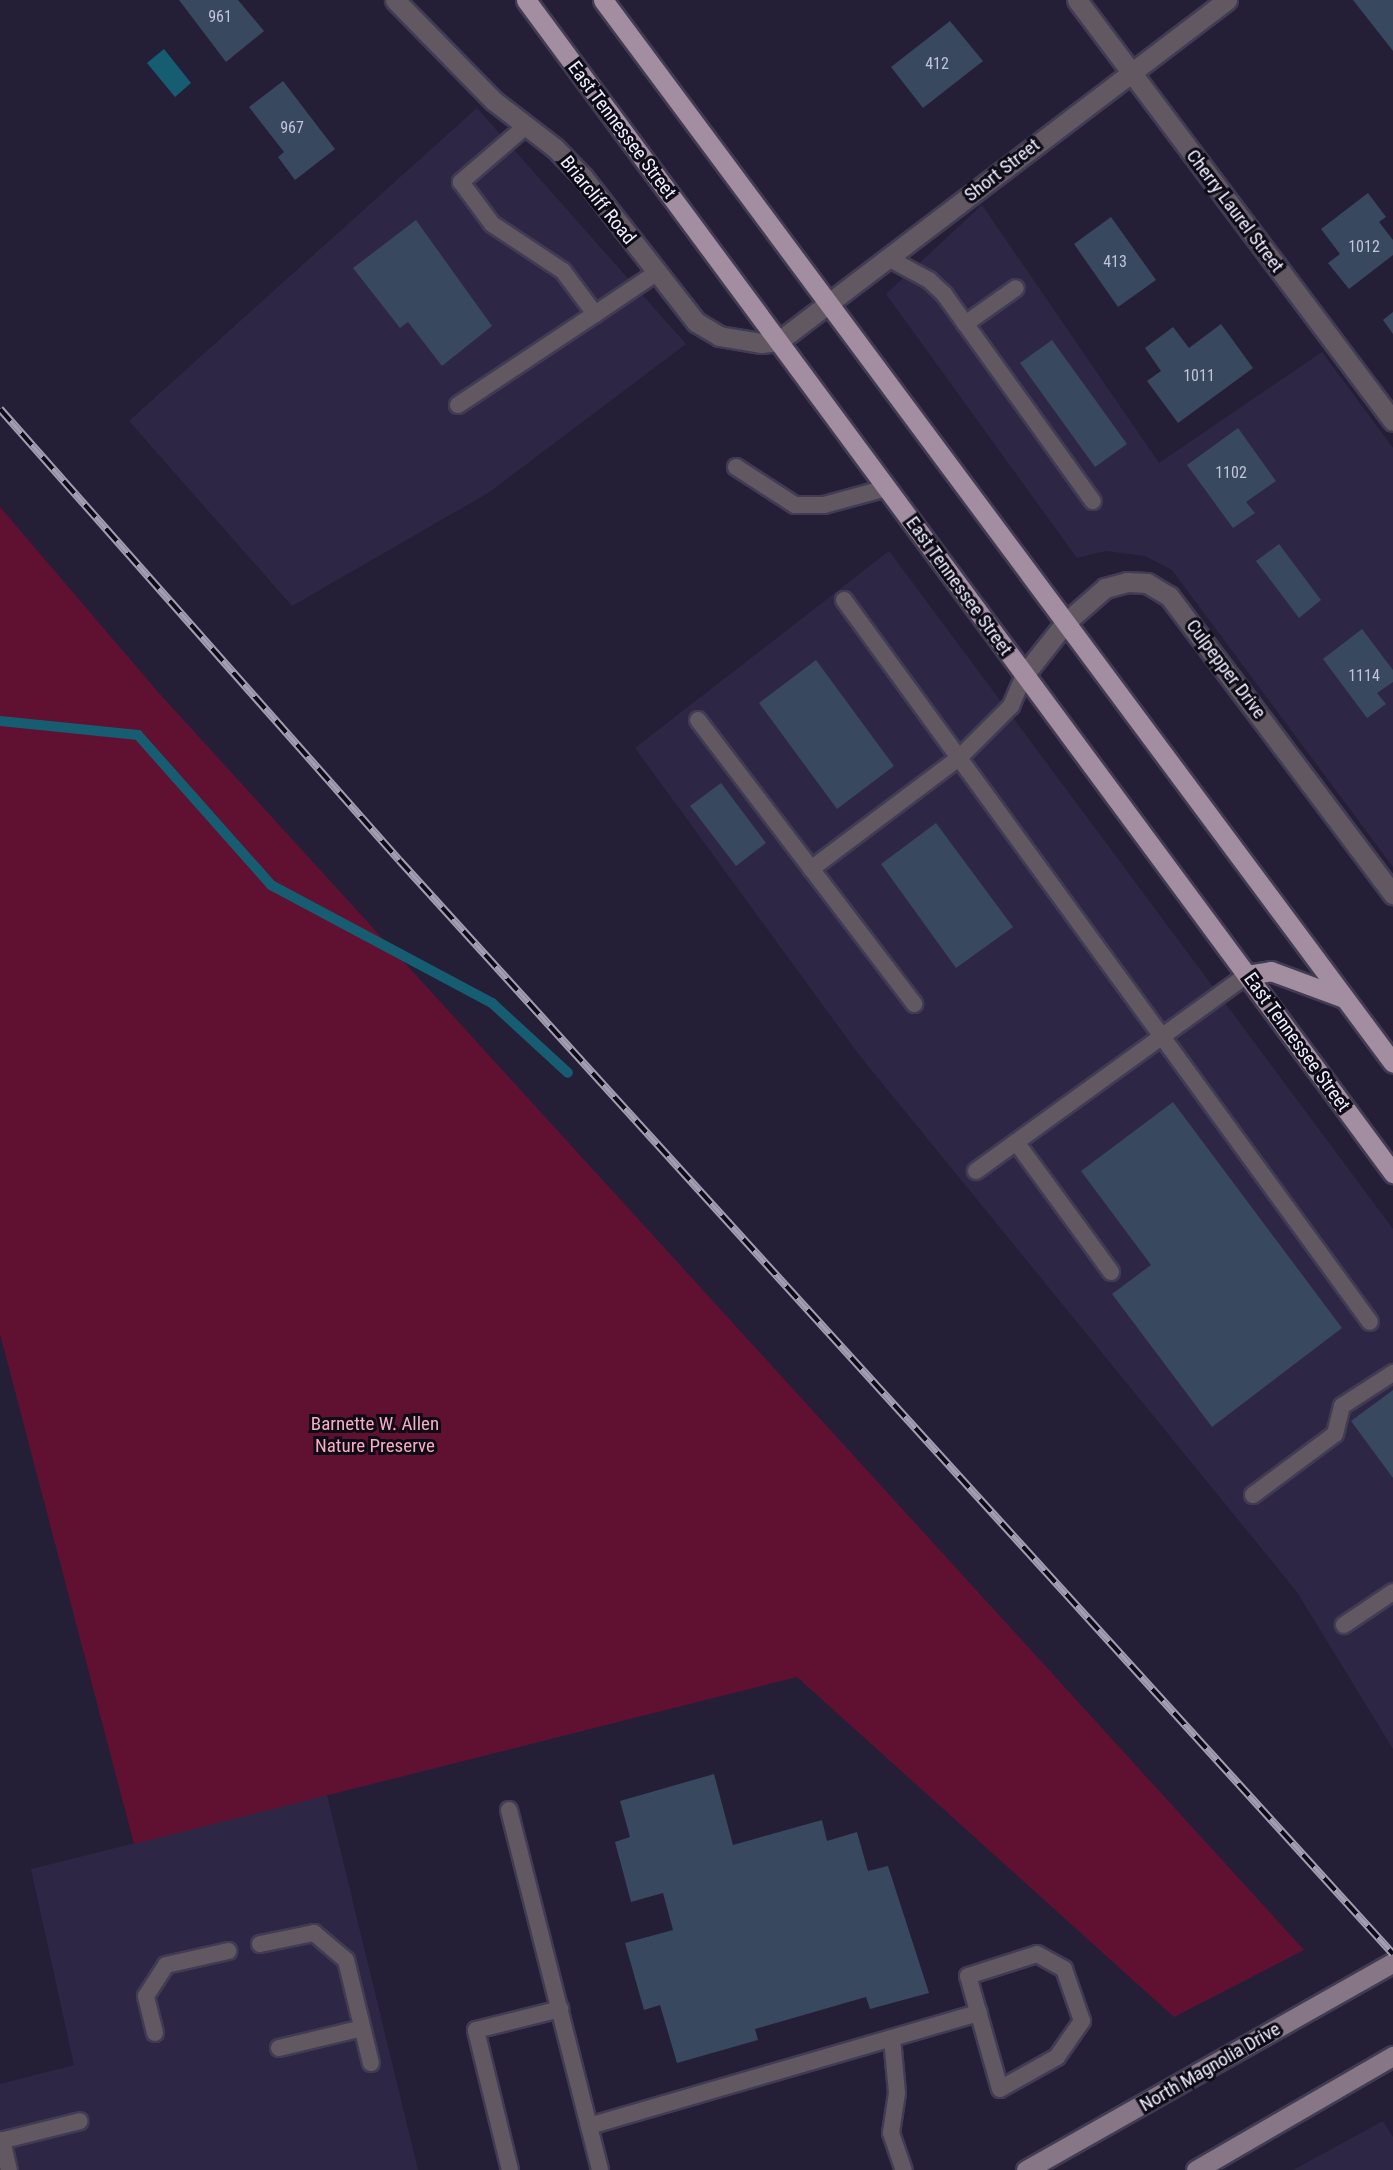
<!DOCTYPE html>
<html>
<head>
<meta charset="utf-8">
<style>
  body { margin:0 }
  #map { position:relative; width:1393px; height:2170px; overflow:hidden; background:#241f37; font-family:"Roboto Condensed",sans-serif }
  div>[style] { position:absolute }
  [style*='--x'] { left:calc(var(--x)*1px); top:calc(var(--y)*1px); width:calc(var(--w)*1px); rotate:calc(var(--a)*1deg) }
  .built>* { inset:0; background:#2d2745 }
  .green>* { inset:0; background:#601131 }
  .water>* { inset:0; background:#175d72 }
  .stream>* { height:10px; margin:-5px; padding:0 5px; transform-origin:5px; border-radius:5px; background:#175d72 }
  .building>* { inset:0; background:#38485f }
  .roads { filter:drop-shadow(2px 0 #413c53) drop-shadow(-2px 0 #413c53) drop-shadow(0 2px #413c53) drop-shadow(0 -2px #413c53) }
  .service>* { height:16px; margin:-8px; padding:0 8px; transform-origin:8px; border-radius:8px; background:#625862 }
  .minor>* { height:19px; margin:-9.5px; padding:0 9.5px; transform-origin:9.5px; border-radius:9.5px; background:#625862 }
  .secondary>* { height:19px; margin:-9.5px; padding:0 9.5px; transform-origin:9.5px; border-radius:9.5px; background:#867686 }
  .primary>* { height:19px; margin:-9.5px; padding:0 9.5px; transform-origin:9.5px; border-radius:9.5px; background:#a28da1 }
  .rail>* { height:8px; margin-top:-4px; transform-origin:0; background:repeating-linear-gradient(90deg,#0d0b15 0 16px,#a29eb2 0 32px); box-sizing:border-box; border-block:2px solid #a29eb2 }
  span { translate:-50% -50%; white-space:nowrap; text-align:center; line-height:1.15; -webkit-text-stroke:6px #0d0b15; paint-order:stroke }
  .number-label { font-size:16px; color:#c2c4d7 }
  .number-label span { -webkit-text-stroke-width:0 }
  .street-label { font-size:19px; color:#f0eeff }
  .park-label { font-size:19px; color:#f9acc1 }
</style>
</head>
<body>
<div id="map">
  <div class="built">
    <i style="clip-path:polygon(477px 108px,686px 344px,488px 493px,292px 606px,129px 421px)"></i>
    <i style="clip-path:polygon(982px 205px,1159px 463px,1322px 352px,1393px 448px,1393px 867px,1172px 570px,1145px 556px,1106px 551px,1077px 558px,886px 294px)"></i>
    <i style="clip-path:polygon(889px 551px,1393px 1229px,1393px 1749px,1297px 1592px,860px 1056px,635px 748px)"></i>
    <i style="clip-path:polygon(327px 1795px,418px 2170px,0 2170px,0 2084px,74px 2065px,31px 1869px)"></i>
    <i style="clip-path:polygon(1383px 2121px,1393px 2137px,1393px 2170px,1293px 2170px)"></i>
  </div>
  <div class="green">
    <i style="clip-path:polygon(0 507px,158px 692px,1304px 1950px,1174px 2017px,797px 1677px,134px 1844px,0 1334px)"></i>
  </div>
  <div class="water">
    <i style="clip-path:polygon(164px 49px,191px 83px,175px 97px,147px 63px)"></i>
  </div>
  <div class="stream">
    <i style="--x:0;--y:721;--w:139;--a:5.8"></i>
    <i style="--x:138;--y:735;--w:200;--a:48.4"></i>
    <i style="--x:271;--y:885;--w:251;--a:28.1"></i>
    <i style="--x:492;--y:1003;--w:103;--a:42.6"></i>
  </div>
  <div class="building">
    <i style="clip-path:polygon(179px 0,238px 0,264px 31px,226px 62px)"></i>
    <i style="clip-path:polygon(1353px 0,1393px 0,1393px 51px)"></i>
    <i style="clip-path:polygon(950px 21px,983px 61px,923px 108px,891px 67px)"></i>
    <i style="clip-path:polygon(283px 81px,335px 149px,295px 180px,278px 157px,284px 152px,249px 107px)"></i>
    <i style="clip-path:polygon(1368px 193px,1386px 217px,1379px 222px,1393px 240px,1393px 255px,1349px 289px,1328px 263px,1340px 254px,1321px 229px)"></i>
    <i style="clip-path:polygon(1111px 217px,1156px 280px,1118px 307px,1074px 244px)"></i>
    <i style="clip-path:polygon(416px 220px,492px 326px,442px 366px,408px 322px,400px 328px,353px 268px)"></i>
    <i style="clip-path:polygon(1393px 312px,1393px 334px,1383px 320px)"></i>
    <i style="clip-path:polygon(1221px 324px,1253px 368px,1178px 423px,1147px 381px,1161px 371px,1145px 348px,1173px 327px,1189px 348px)"></i>
    <i style="clip-path:polygon(1052px 340px,1127px 444px,1095px 467px,1020px 363px)"></i>
    <i style="clip-path:polygon(1238px 428px,1276px 481px,1246px 502px,1255px 513px,1233px 528px,1187px 465px)"></i>
    <i style="clip-path:polygon(1279px 544px,1321px 600px,1299px 618px,1256px 561px)"></i>
    <i style="clip-path:polygon(1362px 629px,1393px 670px,1393px 682px,1377px 693px,1386px 704px,1367px 718px,1323px 659px)"></i>
    <i style="clip-path:polygon(816px 660px,894px 766px,837px 809px,759px 703px)"></i>
    <i style="clip-path:polygon(721px 783px,766px 843px,736px 866px,690px 806px)"></i>
    <i style="clip-path:polygon(936px 823px,1013px 927px,956px 968px,881px 864px)"></i>
    <i style="clip-path:polygon(1173px 1102px,1342px 1328px,1212px 1427px,1112px 1294px,1151px 1265px,1081px 1171px)"></i>
    <i style="clip-path:polygon(1393px 1390px,1393px 1478px,1351px 1421px)"></i>
    <i style="clip-path:polygon(714px 1774px,733px 1845px,822px 1820px,827px 1841px,857px 1832px,868px 1871px,888px 1866px,929px 1993px,870px 2009px,866px 1997px,755px 2029px,758px 2040px,677px 2063px,660px 2005px,644px 2010px,625px 1943px,673px 1930px,663px 1893px,631px 1902px,615px 1842px,630px 1837px,620px 1801px)"></i>
  </div>
  <div class="roads">
    <div class="service">
      <i style="--x:526;--y:126;--w:86;--a:139.3"></i>
      <i style="--x:461;--y:182;--w:52;--a:53.6"></i>
      <i style="--x:492;--y:224;--w:85;--a:33.5"></i>
      <i style="--x:563;--y:271;--w:54;--a:53.3"></i>
      <i style="--x:595;--y:314;--w:73;--a:-33.9"></i>
      <i style="--x:888;--y:258;--w:47;--a:28.2"></i>
      <i style="--x:929;--y:280;--w:21;--a:43"></i>
      <i style="--x:944;--y:294;--w:255;--a:54.3"></i>
      <i style="--x:965;--y:324;--w:62;--a:-35.2"></i>
      <i style="--x:458;--y:405;--w:164;--a:-33.6"></i>
      <i style="--x:736;--y:467;--w:70;--a:32.8"></i>
      <i style="--x:795;--y:505;--w:29;--a:0"></i>
      <i style="--x:824;--y:505;--w:65;--a:-15.1"></i>
      <i style="--x:844;--y:600;--w:893;--a:53.93"></i>
      <i style="--x:698;--y:720;--w:357;--a:52.7"></i>
      <i style="--x:811;--y:869;--w:185;--a:-36.9"></i>
      <i style="--x:959;--y:758;--w:74;--a:-45"></i>
      <i style="--x:1011;--y:706;--w:34;--a:-67"></i>
      <i style="--x:1016;--y:1142;--w:161;--a:53.8"></i>
      <i style="--x:976;--y:1171;--w:334;--a:-35.9"></i>
      <i style="--x:1253;--y:1495;--w:102;--a:-36.6"></i>
      <i style="--x:1335;--y:1434;--w:29;--a:-76"></i>
      <i style="--x:1342;--y:1406;--w:61;--a:-32.9"></i>
      <i style="--x:1344;--y:1625;--w:59;--a:-34"></i>
      <i style="--x:509;--y:1810;--w:371;--a:75.8"></i>
      <i style="--x:260;--y:1944;--w:55;--a:-11.5"></i>
      <i style="--x:314;--y:1933;--w:42;--a:40.2"></i>
      <i style="--x:346;--y:1960;--w:106;--a:76.4"></i>
      <i style="--x:1037;--y:1954;--w:31;--a:29"></i>
      <i style="--x:1064;--y:1969;--w:55;--a:70.9"></i>
      <i style="--x:1082;--y:2021;--w:44;--a:124.8"></i>
      <i style="--x:1057;--y:2057;--w:65;--a:150.7"></i>
      <i style="--x:1000;--y:2089;--w:117;--a:-105.8"></i>
      <i style="--x:968;--y:1976;--w:72;--a:-17.7"></i>
      <i style="--x:155;--y:2033;--w:38;--a:-104"></i>
      <i style="--x:146;--y:1996;--w:37;--a:-57"></i>
      <i style="--x:166;--y:1965;--w:64;--a:-12.7"></i>
      <i style="--x:892;--y:2038;--w:55;--a:84.8"></i>
      <i style="--x:897;--y:2093;--w:40;--a:98.5"></i>
      <i style="--x:891;--y:2133;--w:39;--a:71"></i>
      <i style="--x:279;--y:2048;--w:85;--a:-13.5"></i>
      <i style="--x:589;--y:2126;--w:406;--a:-16.2"></i>
      <i style="--x:2;--y:2140;--w:31;--a:77"></i>
      <i style="--x:0;--y:2141;--w:82;--a:-14"></i>
      <i style="--x:510;--y:2170;--w:144;--a:-103.7"></i>
      <i style="--x:476;--y:2030;--w:87;--a:-14"></i>
    </div>
    <div class="minor">
      <i style="--x:395;--y:0;--w:141;--a:45.6"></i>
      <i style="--x:494;--y:101;--w:77;--a:37.6"></i>
      <i style="--x:555;--y:148;--w:40;--a:46"></i>
      <i style="--x:583;--y:177;--w:184;--a:52.1"></i>
      <i style="--x:696;--y:322;--w:27;--a:31"></i>
      <i style="--x:719;--y:336;--w:43;--a:9.5"></i>
      <i style="--x:761;--y:343;--w:18;--a:-6"></i>
      <i style="--x:779;--y:341;--w:563;--a:-37.28"></i>
      <i style="--x:1077;--y:0;--w:526;--a:53.11"></i>
      <i style="--x:1024;--y:675;--w:66;--a:-51.7"></i>
      <i style="--x:1065;--y:623;--w:53;--a:-41.2"></i>
      <i style="--x:1105;--y:588;--w:23;--a:-15"></i>
      <i style="--x:1127;--y:582;--w:20;--a:3"></i>
      <i style="--x:1147;--y:583;--w:26;--a:31"></i>
      <i style="--x:1169;--y:596;--w:373;--a:53.1"></i>
    </div>
    <div class="secondary">
      <i style="--x:1026;--y:2170;--w:422;--a:-29.5"></i>
      <i style="--x:1196;--y:2170;--w:228;--a:-30.1"></i>
    </div>
    <div class="primary">
      <i style="--x:526;--y:0;--w:1459;--a:53.53"></i>
      <i style="--x:603;--y:0;--w:1324;--a:53.38"></i>
      <i style="--x:1247;--y:975;--w:24;--a:-9"></i>
      <i style="--x:1271;--y:971;--w:78;--a:20.3"></i>
    </div>
  </div>
  <div class="rail">
    <i style="--x:0;--y:409;--w:602;--a:48.5"></i>
    <i style="--x:399;--y:860;--w:1478;--a:47.74"></i>
  </div>
  <div class="number-label">
    <span style="left:220px;top:17px">961</span>
    <span style="left:937px;top:64px">412</span>
    <span style="left:292px;top:128px">967</span>
    <span style="left:1364px;top:247px">1012</span>
    <span style="left:1115px;top:262px">413</span>
    <span style="left:1199px;top:376px">1011</span>
    <span style="left:1231px;top:473px">1102</span>
    <span style="left:1364px;top:676px">1114</span>
  </div>
  <div class="street-label">
    <span style="left:622px;top:130px;rotate:53deg">East Tennessee Street</span>
    <span style="left:1002px;top:170px;rotate:-38deg">Short Street</span>
    <span style="left:598px;top:200px;rotate:51deg">Briarcliff Road</span>
    <span style="left:1235px;top:211px;rotate:53deg">Cherry Laurel Street</span>
    <span style="left:959px;top:586px;rotate:54deg">East Tennessee Street</span>
    <span style="left:1226px;top:669px;rotate:53deg">Culpepper Drive</span>
    <span style="left:1297px;top:1042px;rotate:54deg">East Tennessee Street</span>
    <span style="left:1210px;top:2067px;rotate:-30deg">North Magnolia Drive</span>
  </div>
  <div class="park-label">
    <span style="left:375px;top:1435px">Barnette W. Allen<br>Nature Preserve</span>
  </div>
</div>
</body>
</html>
